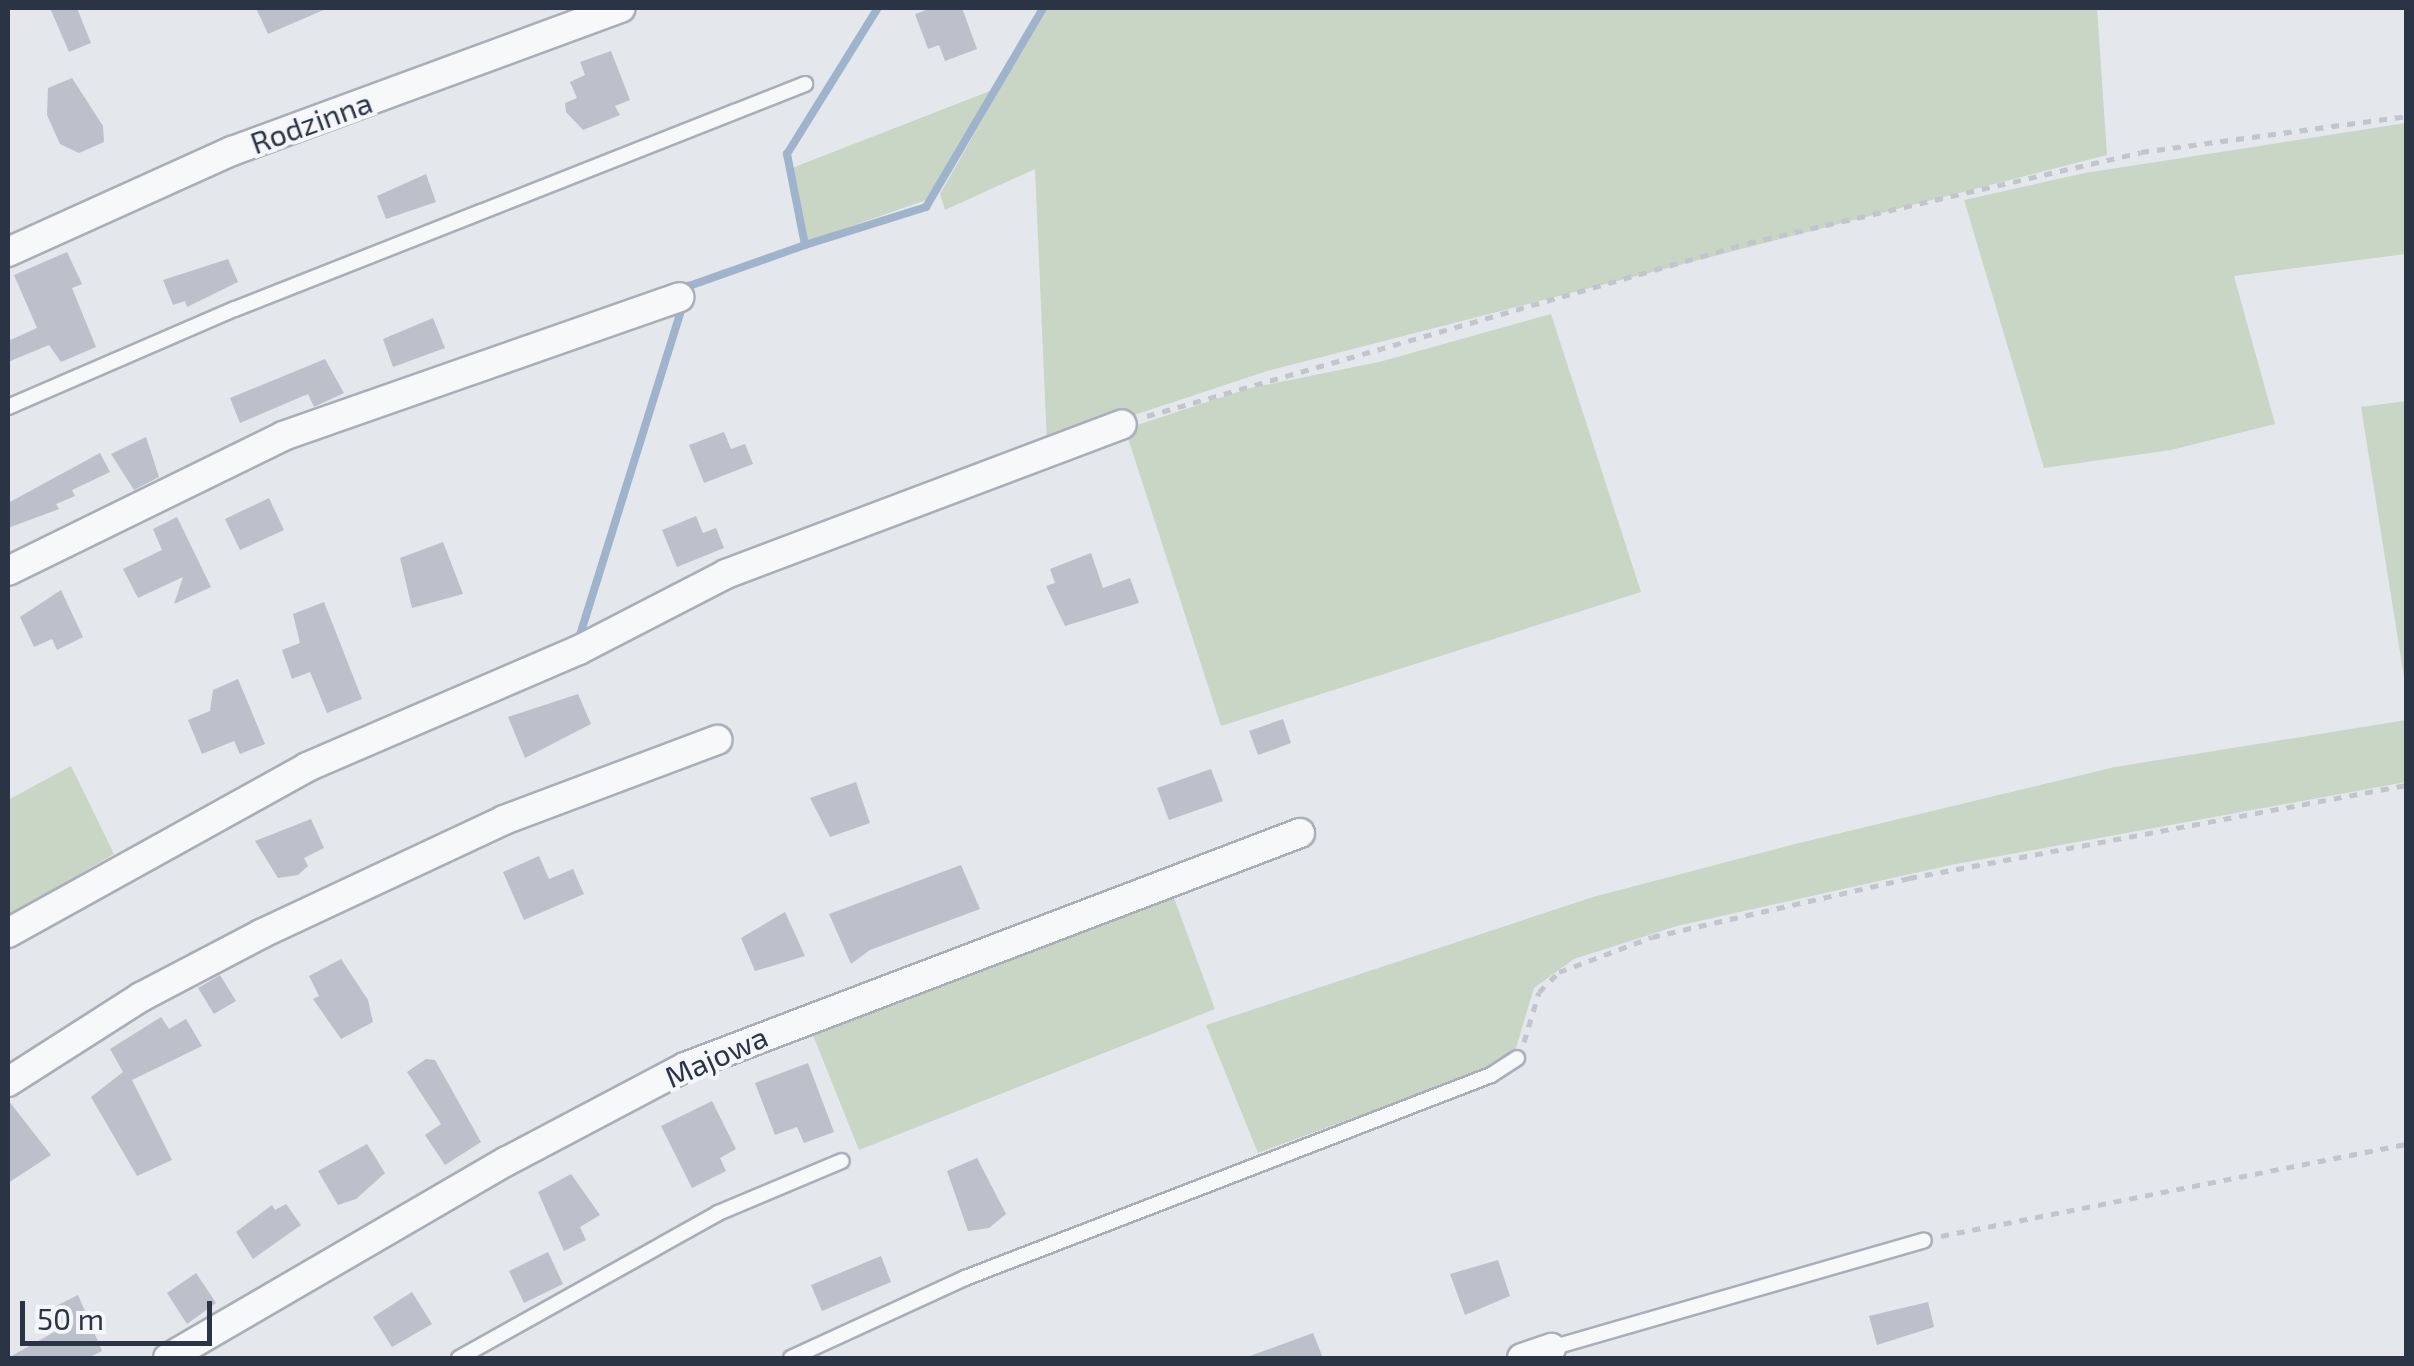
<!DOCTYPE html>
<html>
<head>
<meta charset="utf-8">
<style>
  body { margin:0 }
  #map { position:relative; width:2414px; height:1366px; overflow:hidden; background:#e4e7ec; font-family:"Exo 2",sans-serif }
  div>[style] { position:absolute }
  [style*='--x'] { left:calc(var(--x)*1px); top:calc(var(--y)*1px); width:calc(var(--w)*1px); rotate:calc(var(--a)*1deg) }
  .green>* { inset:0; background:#c9d6c5 }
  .stream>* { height:8px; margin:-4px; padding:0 4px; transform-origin:4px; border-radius:4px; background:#9fb4cc }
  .building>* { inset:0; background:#bbc0ca }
  .path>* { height:5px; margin-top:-2.5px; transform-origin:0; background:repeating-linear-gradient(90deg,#c2c5cb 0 8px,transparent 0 16px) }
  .roads { filter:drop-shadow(2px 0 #a9aeb7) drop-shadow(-2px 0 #a9aeb7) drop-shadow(0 2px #a9aeb7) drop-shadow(0 -2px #a9aeb7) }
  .service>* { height:14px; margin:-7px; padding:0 7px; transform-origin:7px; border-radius:7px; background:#f7f8fa }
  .minor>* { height:28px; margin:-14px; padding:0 14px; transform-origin:14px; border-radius:14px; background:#f7f8fa }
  span { translate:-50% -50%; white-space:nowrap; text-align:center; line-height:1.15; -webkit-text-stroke:8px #f4f6f9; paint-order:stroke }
  .street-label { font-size:30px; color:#2b3445 }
  .frame { position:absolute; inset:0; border:10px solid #2b3445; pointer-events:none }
  .scale { position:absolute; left:20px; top:1301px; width:192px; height:45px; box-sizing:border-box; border:5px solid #2b3445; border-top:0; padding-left:12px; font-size:30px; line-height:35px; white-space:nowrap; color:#2b3445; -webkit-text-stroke:8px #f4f6f9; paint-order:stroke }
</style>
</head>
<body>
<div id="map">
  <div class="green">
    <i style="clip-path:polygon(1046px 8px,2097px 8px,2107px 155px,1267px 371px,1047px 444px,1035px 169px,945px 210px,940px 194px)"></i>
    <i style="clip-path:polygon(990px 91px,929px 199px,806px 242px,792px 168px)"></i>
    <i style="clip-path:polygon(2406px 123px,2406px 254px,2234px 276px,2275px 424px,2171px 450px,2044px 468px,1964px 200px,2085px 173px)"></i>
    <i style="clip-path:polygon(1551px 314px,1641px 592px,1221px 726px,1125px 429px,1250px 388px,1379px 362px)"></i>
    <i style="clip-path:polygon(2406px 401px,2406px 690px,2361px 407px)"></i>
    <i style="clip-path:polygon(2406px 720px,2406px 782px,1951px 865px,1677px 926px,1574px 959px,1534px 988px,1516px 1048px,1505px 1062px,1258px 1153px,1206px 1025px,1593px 897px,1795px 844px,2115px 767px)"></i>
    <i style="clip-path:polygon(71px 766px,114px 854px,8px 916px,8px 800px)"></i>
    <i style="clip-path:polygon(1171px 890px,1215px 1009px,859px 1150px,809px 1025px)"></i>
  </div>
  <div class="stream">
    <i style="--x:805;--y:245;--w:127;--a:-17.4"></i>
    <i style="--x:926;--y:207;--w:231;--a:-59.5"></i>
    <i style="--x:580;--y:635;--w:366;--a:-72.7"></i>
    <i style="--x:689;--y:286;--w:123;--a:-19.5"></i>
    <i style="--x:805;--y:245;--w:93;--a:-101.2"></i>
    <i style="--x:787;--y:154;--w:172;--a:-58.1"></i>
  </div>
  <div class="building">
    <i style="clip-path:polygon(50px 8px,77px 8px,91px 43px,69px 52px)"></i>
    <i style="clip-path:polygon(256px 8px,328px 8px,268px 34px)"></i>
    <i style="clip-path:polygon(932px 8px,962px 8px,977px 49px,945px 61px,939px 45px,928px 49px,915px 14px)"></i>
    <i style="clip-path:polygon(611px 51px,630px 100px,615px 106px,620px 115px,583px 130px,566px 112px,565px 103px,577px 98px,570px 82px,585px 75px,580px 62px)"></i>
    <i style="clip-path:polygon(72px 78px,103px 126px,104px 142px,79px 153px,60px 144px,47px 115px,48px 88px)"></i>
    <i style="clip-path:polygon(426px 174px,436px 202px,386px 219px,377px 196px)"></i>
    <i style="clip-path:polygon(67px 252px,82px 284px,72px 288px,96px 347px,61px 362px,49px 345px,8px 362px,8px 341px,37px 328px,14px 275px)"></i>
    <i style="clip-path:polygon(228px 259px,238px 282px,187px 307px,185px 301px,173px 305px,163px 280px)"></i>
    <i style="clip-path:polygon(433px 318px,445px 348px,393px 367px,383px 339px)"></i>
    <i style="clip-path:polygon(325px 359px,344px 393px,314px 407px,308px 394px,240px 423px,230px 398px)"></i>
    <i style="clip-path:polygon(724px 432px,731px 449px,745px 444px,753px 464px,704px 483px,689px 445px)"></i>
    <i style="clip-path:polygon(146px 437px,159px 477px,134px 490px,111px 454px)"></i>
    <i style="clip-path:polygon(100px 453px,110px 472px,72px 490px,75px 496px,56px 504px,59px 509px,8px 528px,8px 503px)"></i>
    <i style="clip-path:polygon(269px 498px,284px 530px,240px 550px,225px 519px)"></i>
    <i style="clip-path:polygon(696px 516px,703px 533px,716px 528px,724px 548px,677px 567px,662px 530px)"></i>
    <i style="clip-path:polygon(177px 517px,211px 587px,174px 604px,183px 577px,138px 598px,123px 569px,162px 550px,153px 529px)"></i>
    <i style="clip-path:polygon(443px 542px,463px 594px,412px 608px,400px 558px)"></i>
    <i style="clip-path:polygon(1091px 553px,1103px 588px,1130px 578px,1139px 603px,1065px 626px,1046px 586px,1055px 583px,1050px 569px)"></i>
    <i style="clip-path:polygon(61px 590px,83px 637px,57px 650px,52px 639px,34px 647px,20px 617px)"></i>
    <i style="clip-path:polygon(324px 602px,362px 699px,327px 713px,310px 672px,292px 679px,282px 650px,300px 643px,293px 614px)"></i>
    <i style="clip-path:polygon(238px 679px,265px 744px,240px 754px,234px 741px,202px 754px,188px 720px,210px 711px,213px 690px)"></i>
    <i style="clip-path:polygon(578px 694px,591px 724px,525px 758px,508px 717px)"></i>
    <i style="clip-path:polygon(1283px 719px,1291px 743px,1258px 755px,1249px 731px)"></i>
    <i style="clip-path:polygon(1211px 769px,1223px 801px,1169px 820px,1157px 788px)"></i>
    <i style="clip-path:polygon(856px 782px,870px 823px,830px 837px,810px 798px)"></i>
    <i style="clip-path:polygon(311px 819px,324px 848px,304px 858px,308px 866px,298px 875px,278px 878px,255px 841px)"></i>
    <i style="clip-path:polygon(539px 856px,549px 879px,573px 869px,584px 894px,524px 920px,503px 872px)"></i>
    <i style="clip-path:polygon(961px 865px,980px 909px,870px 950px,851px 964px,829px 914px)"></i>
    <i style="clip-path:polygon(785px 912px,805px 956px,755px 971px,741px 938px)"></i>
    <i style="clip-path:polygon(341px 959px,368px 1000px,373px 1022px,341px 1039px,313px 999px,319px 996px,309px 976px)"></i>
    <i style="clip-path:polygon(220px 975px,236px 1001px,214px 1014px,198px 988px)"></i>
    <i style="clip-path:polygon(161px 1017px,169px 1029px,186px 1019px,202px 1046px,132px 1080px,172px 1160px,137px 1176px,91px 1097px,123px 1072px,110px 1049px)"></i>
    <i style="clip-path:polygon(426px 1059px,435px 1060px,481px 1142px,445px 1165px,425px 1135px,441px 1124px,407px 1072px)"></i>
    <i style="clip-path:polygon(808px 1063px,834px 1132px,804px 1143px,797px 1127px,775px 1135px,755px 1083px)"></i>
    <i style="clip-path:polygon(8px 1100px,51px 1155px,8px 1183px)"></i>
    <i style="clip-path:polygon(712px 1101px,736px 1149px,720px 1158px,726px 1171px,692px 1188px,661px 1126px)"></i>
    <i style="clip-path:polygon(367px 1144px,385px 1173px,356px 1199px,338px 1205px,318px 1171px)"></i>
    <i style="clip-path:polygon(977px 1158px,1006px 1214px,989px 1228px,968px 1231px,947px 1171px)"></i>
    <i style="clip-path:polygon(571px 1174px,600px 1215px,580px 1227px,586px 1240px,564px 1251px,538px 1192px)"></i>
    <i style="clip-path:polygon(286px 1204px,301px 1225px,253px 1259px,236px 1232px,272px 1205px,275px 1210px)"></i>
    <i style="clip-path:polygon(548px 1252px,563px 1284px,524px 1303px,509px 1271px)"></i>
    <i style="clip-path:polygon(881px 1256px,891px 1282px,822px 1311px,811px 1285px)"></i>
    <i style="clip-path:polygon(1498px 1260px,1510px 1296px,1465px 1315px,1450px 1274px)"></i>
    <i style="clip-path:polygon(196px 1273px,216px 1303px,187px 1324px,167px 1293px)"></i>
    <i style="clip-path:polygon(412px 1292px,432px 1324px,392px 1347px,373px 1317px)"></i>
    <i style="clip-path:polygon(78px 1295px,102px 1351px,88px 1358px,8px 1358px,56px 1331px,46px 1311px)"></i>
    <i style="clip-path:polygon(1928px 1302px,1934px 1327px,1877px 1345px,1869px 1316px)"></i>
    <i style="clip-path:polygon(1313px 1333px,1323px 1358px,1251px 1358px,1250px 1356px)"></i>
  </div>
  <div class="path">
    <i style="--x:1147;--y:416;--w:625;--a:-16.06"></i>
    <i style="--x:1748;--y:243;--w:403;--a:-13"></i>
    <i style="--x:2141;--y:152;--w:267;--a:-7.7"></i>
    <i style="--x:1524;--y:1042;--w:52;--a:-73.3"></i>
    <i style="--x:1539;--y:992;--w:28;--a:-45"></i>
    <i style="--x:1559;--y:972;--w:99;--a:-20.6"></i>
    <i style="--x:1652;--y:937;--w:264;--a:-12.9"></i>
    <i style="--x:1909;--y:878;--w:506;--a:-10.6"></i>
    <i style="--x:1941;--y:1236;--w:474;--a:-11.2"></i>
  </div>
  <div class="roads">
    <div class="service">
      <i style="--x:8;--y:407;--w:247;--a:-23.4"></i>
      <i style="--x:235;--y:309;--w:613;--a:-21.54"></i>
      <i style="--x:1551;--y:1348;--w:388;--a:-16.1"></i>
      <i style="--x:459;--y:1358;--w:297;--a:-29.2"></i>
      <i style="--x:718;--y:1213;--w:134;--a:-22.8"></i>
      <i style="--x:791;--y:1358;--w:192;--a:-24.7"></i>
      <i style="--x:965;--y:1278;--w:564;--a:-21.1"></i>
      <i style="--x:1491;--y:1075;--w:31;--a:-33"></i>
    </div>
    <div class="minor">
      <i style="--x:8;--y:252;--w:246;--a:-24.3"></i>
      <i style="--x:232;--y:151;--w:414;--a:-20.2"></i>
      <i style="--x:8;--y:571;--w:306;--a:-26.1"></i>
      <i style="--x:283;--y:436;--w:420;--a:-19.3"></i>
      <i style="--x:8;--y:933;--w:342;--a:-29"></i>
      <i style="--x:307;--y:767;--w:296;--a:-23.3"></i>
      <i style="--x:579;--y:650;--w:165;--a:-27.3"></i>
      <i style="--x:726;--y:574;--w:423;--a:-20.7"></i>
      <i style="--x:8;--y:1082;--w:158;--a:-32.6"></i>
      <i style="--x:141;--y:997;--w:136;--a:-27.7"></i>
      <i style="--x:261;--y:934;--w:268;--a:-25.1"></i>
      <i style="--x:504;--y:820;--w:228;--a:-20.6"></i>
      <i style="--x:168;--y:1358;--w:392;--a:-30.2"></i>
      <i style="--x:507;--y:1161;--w:201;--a:-27.8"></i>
      <i style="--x:685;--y:1067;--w:658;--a:-20.83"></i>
      <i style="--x:1522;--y:1358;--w:31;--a:-19"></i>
    </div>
  </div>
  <div class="street-label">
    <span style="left:311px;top:122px;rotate:-20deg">Rodzinna</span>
    <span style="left:716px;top:1056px;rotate:-24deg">Majowa</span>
  </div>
  <div class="frame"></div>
  <div class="scale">50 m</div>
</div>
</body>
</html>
